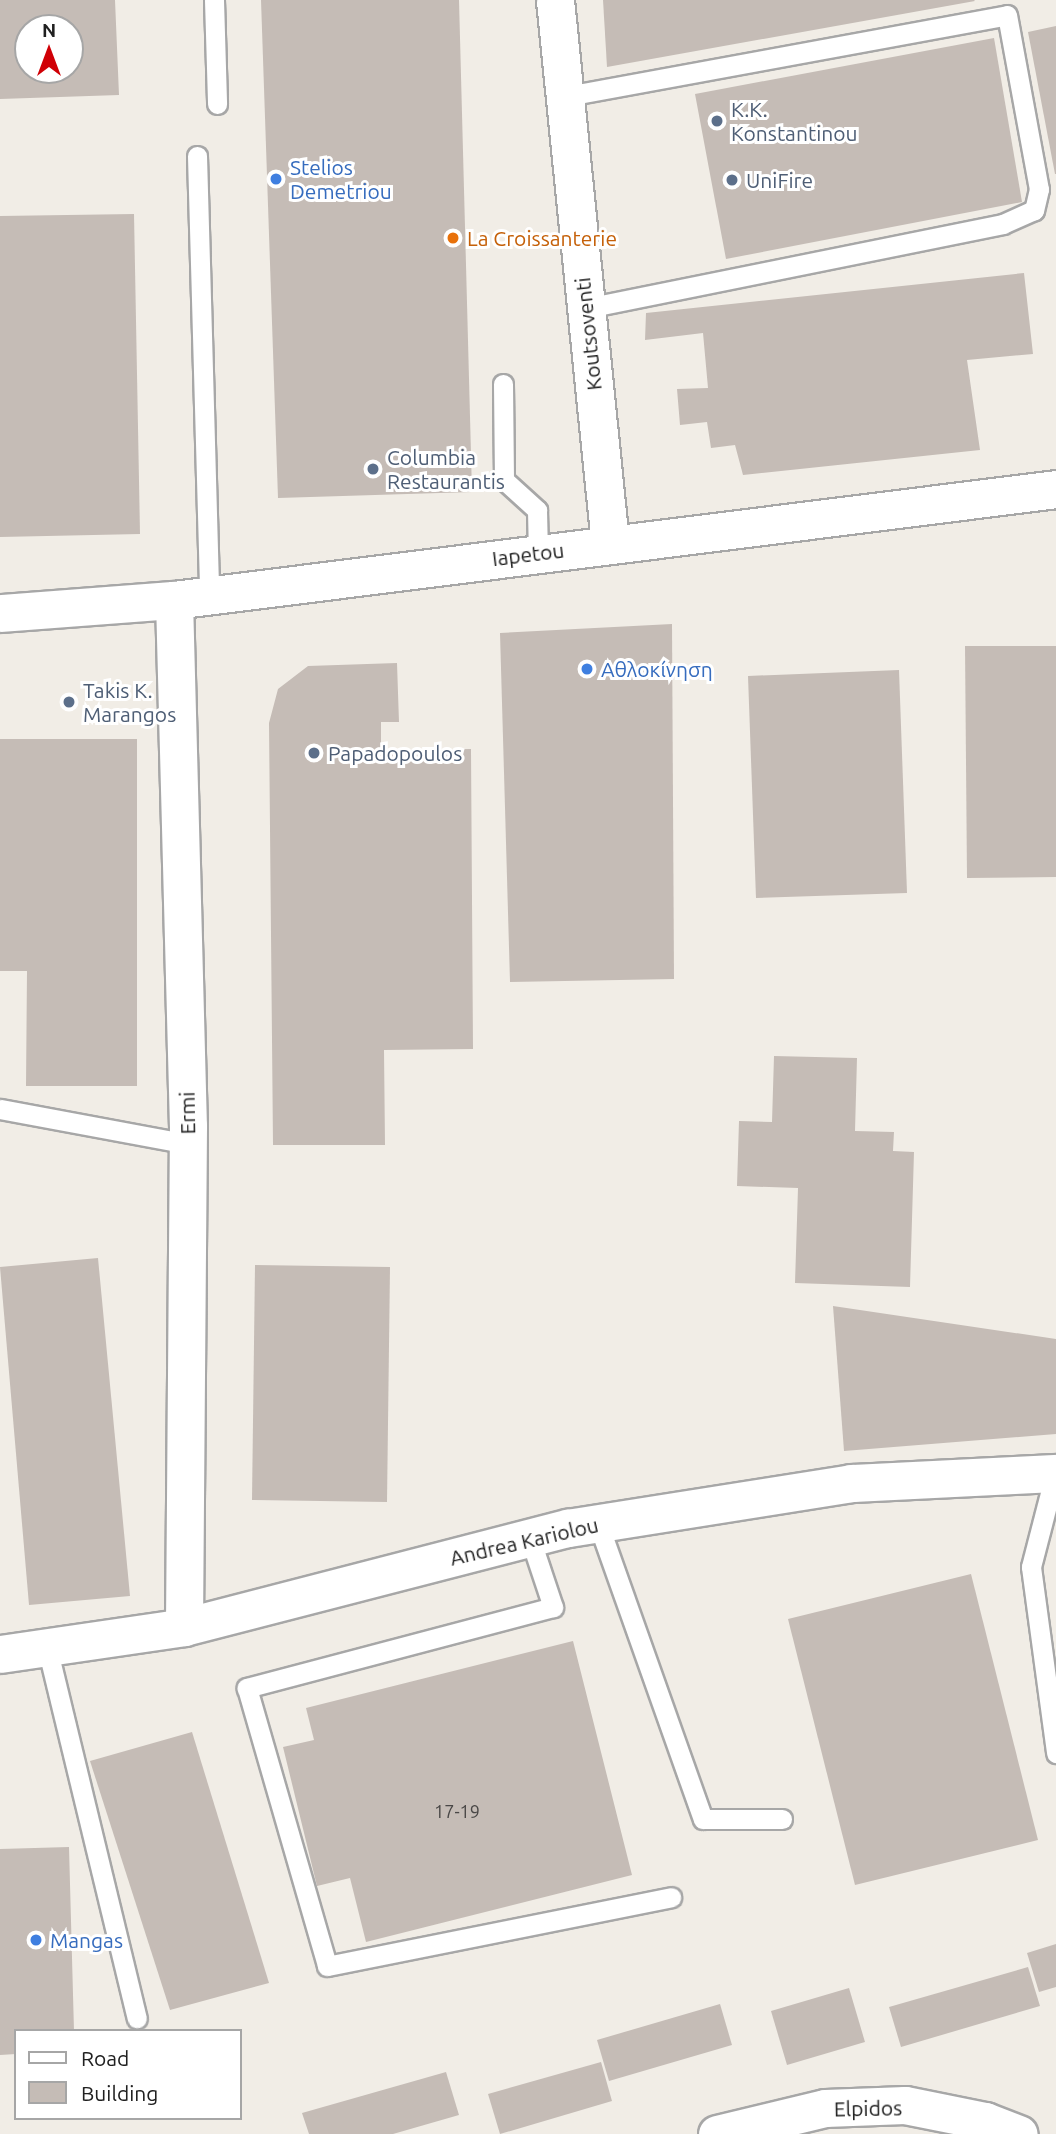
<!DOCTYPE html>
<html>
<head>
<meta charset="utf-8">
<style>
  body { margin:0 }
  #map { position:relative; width:1056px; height:2134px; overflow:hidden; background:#f1ede6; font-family:Ubuntu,sans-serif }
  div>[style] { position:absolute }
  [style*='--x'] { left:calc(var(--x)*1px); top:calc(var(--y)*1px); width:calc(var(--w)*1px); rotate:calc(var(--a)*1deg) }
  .building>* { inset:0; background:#c5bcb6 }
  .roads { filter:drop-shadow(2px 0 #a7a7a7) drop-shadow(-2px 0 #a7a7a7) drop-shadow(0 2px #a7a7a7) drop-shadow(0 -2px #a7a7a7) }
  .lane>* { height:19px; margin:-9.5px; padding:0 9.5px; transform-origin:9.5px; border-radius:9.5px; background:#fff }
  .street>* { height:37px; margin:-18.5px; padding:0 18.5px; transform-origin:18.5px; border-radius:18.5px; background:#fff }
  .dots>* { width:19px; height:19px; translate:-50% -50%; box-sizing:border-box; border:4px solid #fff; border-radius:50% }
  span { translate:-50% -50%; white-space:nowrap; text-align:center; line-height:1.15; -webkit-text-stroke:6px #fff; paint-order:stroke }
  .number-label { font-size:18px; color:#494746 }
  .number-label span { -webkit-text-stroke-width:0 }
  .service-label { font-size:21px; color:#4e5e75 }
  .left { translate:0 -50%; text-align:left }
  .shop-label { font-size:21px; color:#366cbe }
  .food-label { font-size:21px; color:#c56008 }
  .street-label { font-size:21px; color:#202020 }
  .legend { position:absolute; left:14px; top:2029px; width:228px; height:91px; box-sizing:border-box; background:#fff; border:2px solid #a6a6a6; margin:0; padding:9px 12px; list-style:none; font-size:21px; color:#202020 }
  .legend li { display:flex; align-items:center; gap:14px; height:35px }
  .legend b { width:35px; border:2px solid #a6a6a6 }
  .north { position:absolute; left:14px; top:14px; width:70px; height:70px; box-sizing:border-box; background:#fff; border:2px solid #a6a6a6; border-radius:50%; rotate:0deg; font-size:19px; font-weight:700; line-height:28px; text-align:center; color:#202020 }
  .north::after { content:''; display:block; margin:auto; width:24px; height:32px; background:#d00006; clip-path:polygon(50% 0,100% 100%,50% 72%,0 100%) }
</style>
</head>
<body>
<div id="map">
  <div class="building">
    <i style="clip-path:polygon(evenodd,0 0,115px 0,119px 95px,0 99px,0 0,28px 28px,70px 28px,70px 70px,28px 70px,28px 28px)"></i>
    <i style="clip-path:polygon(261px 0,459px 0,472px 492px,278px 498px)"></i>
    <i style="clip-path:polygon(603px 0,974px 0,975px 1px,607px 67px)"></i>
    <i style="clip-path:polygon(1056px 26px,1056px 174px,1055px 174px,1028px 32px)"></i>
    <i style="clip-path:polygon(994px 38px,1022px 202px,726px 259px,695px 94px)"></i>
    <i style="clip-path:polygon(134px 214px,140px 534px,0 537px,0 216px)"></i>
    <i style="clip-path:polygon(1024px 273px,1033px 354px,967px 360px,980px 450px,743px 475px,735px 445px,711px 448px,707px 422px,680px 425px,677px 389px,708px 388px,703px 333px,645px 340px,646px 313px)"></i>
    <i style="clip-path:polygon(672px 624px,674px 979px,510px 982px,500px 633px)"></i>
    <i style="clip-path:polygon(965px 646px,1056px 646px,1056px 877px,967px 878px)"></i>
    <i style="clip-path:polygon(397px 663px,399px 722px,381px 722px,381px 750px,471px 749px,473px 1049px,384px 1050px,385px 1145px,273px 1145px,269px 723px,278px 689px,308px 666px)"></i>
    <i style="clip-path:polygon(899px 670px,907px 893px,756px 898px,748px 676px)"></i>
    <i style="clip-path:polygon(0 739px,137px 739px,137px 1086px,26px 1086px,27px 971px,0 971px)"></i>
    <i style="clip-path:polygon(774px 1056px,857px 1058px,855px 1131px,894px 1132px,893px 1151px,914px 1152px,910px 1287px,795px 1283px,798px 1188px,737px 1186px,739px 1121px,772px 1122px)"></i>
    <i style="clip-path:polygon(98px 1258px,130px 1596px,29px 1605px,0 1267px)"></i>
    <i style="clip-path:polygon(255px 1265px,390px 1267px,387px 1502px,252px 1500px)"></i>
    <i style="clip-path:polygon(833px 1306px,1056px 1339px,1056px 1434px,844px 1451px)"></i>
    <i style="clip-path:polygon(971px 1574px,1038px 1840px,855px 1885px,788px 1619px)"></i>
    <i style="clip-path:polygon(573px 1641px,632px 1875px,366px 1942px,350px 1878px,317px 1886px,283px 1747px,314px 1740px,306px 1708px)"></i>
    <i style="clip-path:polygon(192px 1732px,269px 1983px,170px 2010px,90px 1761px)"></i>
    <i style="clip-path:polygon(69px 1847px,74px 2031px,16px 2031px,16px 2054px,0 2055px,0 1849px)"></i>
    <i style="clip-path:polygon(1056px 1944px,1056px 1987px,1039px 1992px,1027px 1953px)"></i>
    <i style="clip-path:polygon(1028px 1967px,1040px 2006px,901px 2047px,889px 2007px)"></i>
    <i style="clip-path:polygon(849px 1988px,865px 2042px,787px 2065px,771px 2011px)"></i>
    <i style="clip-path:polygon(720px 2004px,732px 2045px,609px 2081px,597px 2040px)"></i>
    <i style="clip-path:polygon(601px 2062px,612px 2101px,500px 2134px,488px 2094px)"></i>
    <i style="clip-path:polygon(446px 2072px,459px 2115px,393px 2134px,309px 2134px,302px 2113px)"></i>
  </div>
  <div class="roads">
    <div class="lane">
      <i style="--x:214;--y:0;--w:104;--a:88.3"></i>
      <i style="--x:562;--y:97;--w:452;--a:-10.4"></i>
      <i style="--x:1007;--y:15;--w:177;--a:79.6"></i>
      <i style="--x:1039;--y:189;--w:22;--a:103"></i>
      <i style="--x:1034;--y:210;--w:34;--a:156"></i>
      <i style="--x:1003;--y:224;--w:426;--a:168.6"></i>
      <i style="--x:197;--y:156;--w:439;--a:88.4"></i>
      <i style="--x:503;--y:384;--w:96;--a:89.4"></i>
      <i style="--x:504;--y:480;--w:45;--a:42.3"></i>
      <i style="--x:537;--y:510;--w:43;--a:88.7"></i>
      <i style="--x:0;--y:1109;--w:191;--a:10.5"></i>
      <i style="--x:1055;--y:1474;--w:96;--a:104.5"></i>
      <i style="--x:1031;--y:1567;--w:188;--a:82.3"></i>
      <i style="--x:598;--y:1523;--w:314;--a:70.5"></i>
      <i style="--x:703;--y:1819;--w:79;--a:0"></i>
      <i style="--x:530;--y:1538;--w:73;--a:71.6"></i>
      <i style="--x:553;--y:1607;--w:317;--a:165.2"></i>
      <i style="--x:247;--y:1688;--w:289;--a:73.9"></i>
      <i style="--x:327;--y:1966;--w:351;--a:-11.3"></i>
      <i style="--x:47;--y:1647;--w:382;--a:76.4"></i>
    </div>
    <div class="street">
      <i style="--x:555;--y:0;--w:546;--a:84.22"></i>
      <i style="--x:174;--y:600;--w:526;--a:88.48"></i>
      <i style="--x:188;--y:1126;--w:501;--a:90.46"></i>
      <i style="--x:0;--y:613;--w:174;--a:-4.3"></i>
      <i style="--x:174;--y:600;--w:889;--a:-7.17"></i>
      <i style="--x:0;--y:1654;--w:186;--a:-8.3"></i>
      <i style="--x:184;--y:1627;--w:397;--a:-14.5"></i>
      <i style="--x:568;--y:1528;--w:287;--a:-9"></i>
      <i style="--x:851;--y:1483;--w:205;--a:-2.8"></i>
      <i style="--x:717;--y:2134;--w:111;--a:-13.5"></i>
      <i style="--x:825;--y:2108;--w:80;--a:-2.1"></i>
      <i style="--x:905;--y:2105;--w:82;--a:11.3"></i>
      <i style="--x:985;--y:2121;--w:36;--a:21"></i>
    </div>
  </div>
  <div class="dots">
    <i style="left:717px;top:121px;background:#5c6f8a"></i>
    <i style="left:276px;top:179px;background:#3f7fe0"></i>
    <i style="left:732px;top:180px;background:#5c6f8a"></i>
    <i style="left:453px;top:238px;background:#e8710a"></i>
    <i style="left:373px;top:469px;background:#5c6f8a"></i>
    <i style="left:587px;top:669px;background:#3f7fe0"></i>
    <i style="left:69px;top:702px;background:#5c6f8a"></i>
    <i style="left:314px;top:753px;background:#5c6f8a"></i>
    <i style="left:36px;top:1940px;background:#3f7fe0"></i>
  </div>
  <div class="number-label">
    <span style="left:457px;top:1811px">17-19</span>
  </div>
  <div class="service-label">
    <span class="left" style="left:731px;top:121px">K.K.<br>Konstantinou</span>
    <span class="left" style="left:746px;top:180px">UniFire</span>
    <span class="left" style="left:387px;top:469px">Columbia<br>Restaurantis</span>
    <span class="left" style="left:83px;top:702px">Takis K.<br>Marangos</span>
    <span class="left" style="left:328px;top:753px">Papadopoulos</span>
  </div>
  <div class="shop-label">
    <span class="left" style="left:290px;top:179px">Stelios<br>Demetriou</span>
    <span class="left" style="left:601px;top:669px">Αθλοκίνηση</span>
    <span class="left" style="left:50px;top:1940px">Mangas</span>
  </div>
  <div class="food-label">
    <span class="left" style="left:467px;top:238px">La Croissanterie</span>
  </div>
  <div class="street-label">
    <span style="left:588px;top:334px;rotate:-96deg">Koutsoventi</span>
    <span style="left:528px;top:554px;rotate:-7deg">Iapetou</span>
    <span style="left:187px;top:1113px;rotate:-91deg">Ermi</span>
    <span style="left:524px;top:1541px;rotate:-13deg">Andrea Kariolou</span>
    <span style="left:868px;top:2108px;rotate:-1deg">Elpidos</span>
  </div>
  <ul class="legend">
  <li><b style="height:9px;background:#fff"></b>Road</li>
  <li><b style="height:19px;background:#c5bcb6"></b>Building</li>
  </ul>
  <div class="north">N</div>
</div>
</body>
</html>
